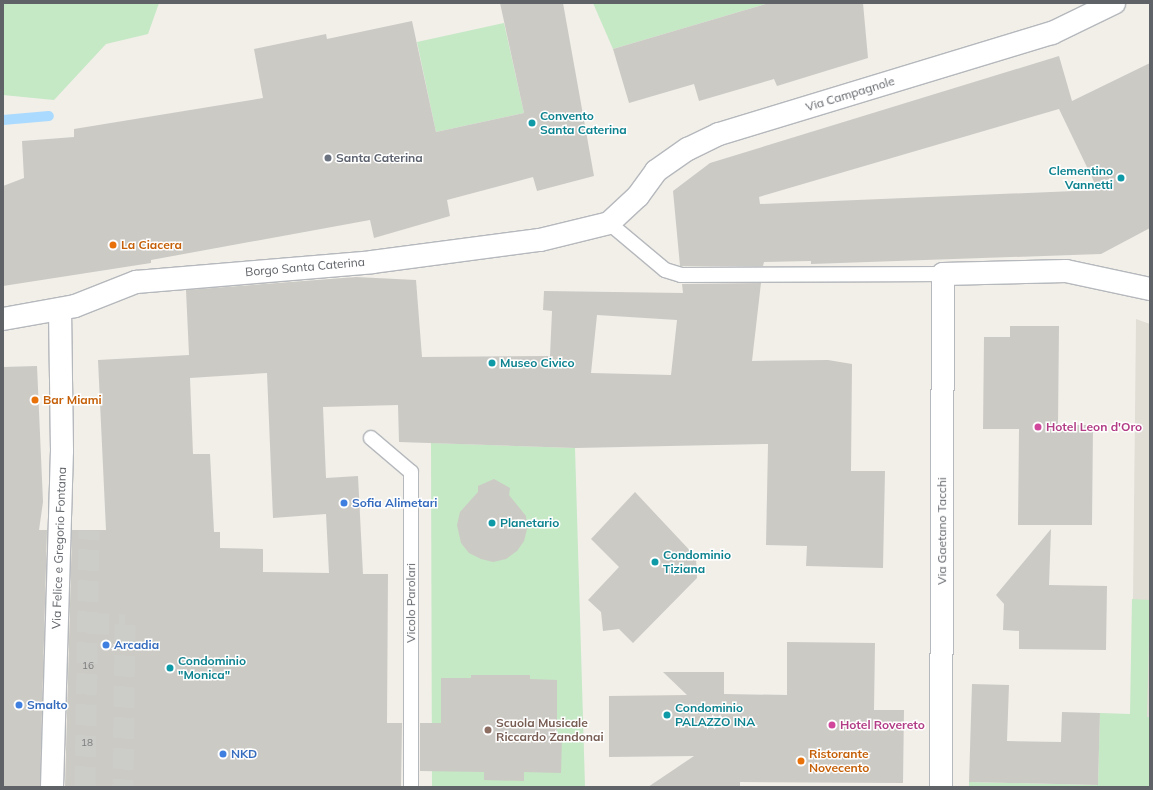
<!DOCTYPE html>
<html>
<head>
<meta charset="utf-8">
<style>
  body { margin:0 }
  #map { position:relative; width:1153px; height:790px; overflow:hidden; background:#f1efe8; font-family:Mulish,sans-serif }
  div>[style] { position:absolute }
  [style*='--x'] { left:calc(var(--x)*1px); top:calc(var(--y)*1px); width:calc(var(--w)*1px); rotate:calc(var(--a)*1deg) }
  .education>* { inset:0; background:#e1ded6 }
  .green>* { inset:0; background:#c5e8c5 }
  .stream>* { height:10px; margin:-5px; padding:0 5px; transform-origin:5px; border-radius:5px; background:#aadaff }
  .building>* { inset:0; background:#cccac5 }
  .pedestrian-tunnel>* { height:21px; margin-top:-10.5px; transform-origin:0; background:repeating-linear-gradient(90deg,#ccccc8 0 21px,transparent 0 31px) }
  .roads { filter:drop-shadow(1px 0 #b5b8bc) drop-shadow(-1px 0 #b5b8bc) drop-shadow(0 1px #b5b8bc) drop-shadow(0 -1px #b5b8bc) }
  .service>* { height:14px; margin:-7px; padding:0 7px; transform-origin:7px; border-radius:7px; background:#fff }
  .minor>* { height:22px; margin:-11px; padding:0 11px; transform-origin:11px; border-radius:11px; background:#fff }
  .dots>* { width:11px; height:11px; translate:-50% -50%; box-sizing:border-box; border:2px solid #fff; border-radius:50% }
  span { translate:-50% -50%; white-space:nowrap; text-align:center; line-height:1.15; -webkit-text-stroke:3px #fff; paint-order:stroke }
  .number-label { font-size:10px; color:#7a7d7f }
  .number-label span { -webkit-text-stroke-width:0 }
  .street-label { font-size:12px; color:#5f6368 }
  .culture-label { font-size:12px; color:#0d838f; font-weight:700 }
  .left { translate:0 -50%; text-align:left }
  .right { translate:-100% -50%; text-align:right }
  .worship-label { font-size:12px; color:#5b616d; font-weight:700 }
  .food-label { font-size:12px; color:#c56008; font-weight:700 }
  .hotel-label { font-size:12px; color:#b23c85; font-weight:700 }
  .shop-label { font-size:12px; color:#366cbe; font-weight:700 }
  .education-label { font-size:12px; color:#785e54; font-weight:700 }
  .frame { position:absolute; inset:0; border:4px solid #5f6368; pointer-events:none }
</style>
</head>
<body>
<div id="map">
  <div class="education">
    <i style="clip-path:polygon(1136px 319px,1150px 324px,1150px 787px,1131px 787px)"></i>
  </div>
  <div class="green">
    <i style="clip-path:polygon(3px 3px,159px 3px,148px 34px,106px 44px,54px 100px,3px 95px)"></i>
    <i style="clip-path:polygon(593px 3px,769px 3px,613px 49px)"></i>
    <i style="clip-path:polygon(504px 23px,524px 113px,436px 132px,417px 42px)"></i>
    <i style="clip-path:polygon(431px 443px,575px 448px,585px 787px,432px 787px)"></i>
    <i style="clip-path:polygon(1132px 599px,1150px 600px,1147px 717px,1150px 717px,1150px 787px,969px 787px,969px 782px,1098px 785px,1100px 713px,1130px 714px)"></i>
  </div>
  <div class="stream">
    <i style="--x:3;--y:120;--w:46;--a:-5"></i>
  </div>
  <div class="building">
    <i style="clip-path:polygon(500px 3px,563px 3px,594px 176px,537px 191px,533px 177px,447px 200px,450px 216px,374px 238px,370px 220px,151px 260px,151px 263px,3px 286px,3px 186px,24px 178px,22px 141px,74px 137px,74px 129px,263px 98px,254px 49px,326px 34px,327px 39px,412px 21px,436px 132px,524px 113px)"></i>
    <i style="clip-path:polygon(769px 3px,863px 3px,868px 58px,777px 86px,774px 79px,699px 101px,694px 84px,629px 103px,613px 49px)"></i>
    <i style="clip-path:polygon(evenodd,1059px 56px,1072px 101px,1150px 63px,1150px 228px,1101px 254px,811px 264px,811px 261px,764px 262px,763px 266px,680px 266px,673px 191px,710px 163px,1059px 56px,1059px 109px,1098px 190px,760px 204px,759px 197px,1059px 109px)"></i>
    <i style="clip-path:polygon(evenodd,356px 277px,416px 280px,422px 357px,550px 356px,552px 311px,543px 310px,544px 291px,683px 293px,682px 284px,761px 283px,752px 361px,828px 360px,852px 364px,851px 471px,885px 471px,883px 568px,806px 566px,807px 546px,766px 545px,768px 444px,575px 448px,399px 442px,398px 405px,323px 407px,326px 478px,358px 476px,363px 574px,388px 574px,387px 723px,402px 723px,401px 787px,65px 787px,72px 530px,106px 530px,98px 360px,189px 355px,186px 290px,356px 277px,597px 315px,677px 320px,671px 375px,591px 373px,597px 315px,356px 277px,267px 373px,273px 518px,326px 514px,329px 573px,263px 572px,263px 549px,220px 548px,220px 532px,214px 532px,210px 454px,193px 454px,190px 378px,267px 373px)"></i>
    <i style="clip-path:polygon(1010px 326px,1059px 326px,1058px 425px,1093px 425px,1092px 525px,1018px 525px,1019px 429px,983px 429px,984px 337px,1010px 337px)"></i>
    <i style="clip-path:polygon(37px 366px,43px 502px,39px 530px,47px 530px,40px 787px,3px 787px,3px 367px)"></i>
    <i style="clip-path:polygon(494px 479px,510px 488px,509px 495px,526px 516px,527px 529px,524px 541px,517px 551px,506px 559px,493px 562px,481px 559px,469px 553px,461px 543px,457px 525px,460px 512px,478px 492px,478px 486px)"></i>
    <i style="clip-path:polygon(635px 492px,696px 557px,697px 578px,633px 643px,619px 629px,603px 631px,601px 612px,588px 600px,619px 567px,591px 539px)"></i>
    <i style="clip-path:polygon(1051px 529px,1049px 585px,1107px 586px,1106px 650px,1019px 649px,1019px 631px,1003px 630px,1004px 604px,996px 595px)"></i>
    <i style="clip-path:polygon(787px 642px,875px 643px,874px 710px,904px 710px,903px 783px,740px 782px,740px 787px,648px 787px,694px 756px,609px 757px,609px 696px,687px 695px,663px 672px,724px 672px,724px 694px,787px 695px)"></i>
    <i style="clip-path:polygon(471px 675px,530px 675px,530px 679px,557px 680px,557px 737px,562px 737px,561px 773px,524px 772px,524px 781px,484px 780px,484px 772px,420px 771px,420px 723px,441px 723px,441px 678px,471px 678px)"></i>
    <i style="clip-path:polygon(972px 684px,1009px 685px,1007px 741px,1061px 742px,1062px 712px,1100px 713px,1098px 785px,969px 782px)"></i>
  </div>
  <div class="pedestrian-tunnel">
    <i style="--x:88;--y:623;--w:37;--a:2"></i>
    <i style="--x:125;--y:624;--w:163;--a:90.7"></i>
    <i style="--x:85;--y:787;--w:257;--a:-89.1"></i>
  </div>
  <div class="roads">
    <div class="service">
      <i style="--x:609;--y:223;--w:73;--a:40"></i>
      <i style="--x:665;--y:270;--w:17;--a:17"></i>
      <i style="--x:681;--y:275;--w:262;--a:-0.2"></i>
      <i style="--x:371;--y:438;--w:52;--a:40.4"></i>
      <i style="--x:411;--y:472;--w:315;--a:90"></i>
    </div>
    <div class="minor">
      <i style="--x:3;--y:319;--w:73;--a:-10.2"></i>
      <i style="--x:75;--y:306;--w:66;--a:-21.5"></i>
      <i style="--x:136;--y:282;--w:237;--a:-4.8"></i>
      <i style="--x:372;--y:262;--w:169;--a:-7.5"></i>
      <i style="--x:540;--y:240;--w:71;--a:-13.8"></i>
      <i style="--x:609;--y:223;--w:40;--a:-43"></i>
      <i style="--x:638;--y:196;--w:31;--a:-54"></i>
      <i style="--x:656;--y:171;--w:39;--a:-35"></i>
      <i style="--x:688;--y:149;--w:34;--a:-26"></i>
      <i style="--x:719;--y:134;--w:348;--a:-16.9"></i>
      <i style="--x:1052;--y:33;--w:69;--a:-25.8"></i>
      <i style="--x:52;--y:787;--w:336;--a:-88.3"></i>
      <i style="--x:62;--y:451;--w:141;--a:-90.8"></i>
      <i style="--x:941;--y:787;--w:513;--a:-89.78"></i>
      <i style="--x:943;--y:274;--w:123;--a:-1.4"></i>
      <i style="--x:1066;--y:271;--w:86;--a:12.1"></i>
    </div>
  </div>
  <div class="dots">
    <i style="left:532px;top:123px;background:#0f9aa8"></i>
    <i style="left:328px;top:158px;background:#6b7280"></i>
    <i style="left:1121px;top:178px;background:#0f9aa8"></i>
    <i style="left:113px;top:245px;background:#e8710a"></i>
    <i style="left:492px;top:363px;background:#0f9aa8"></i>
    <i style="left:35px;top:400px;background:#e8710a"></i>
    <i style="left:1038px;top:427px;background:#d1479c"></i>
    <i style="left:344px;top:503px;background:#3f7fe0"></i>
    <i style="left:492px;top:523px;background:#0f9aa8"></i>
    <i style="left:655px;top:562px;background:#0f9aa8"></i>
    <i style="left:106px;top:645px;background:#3f7fe0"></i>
    <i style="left:170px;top:668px;background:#0f9aa8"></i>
    <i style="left:19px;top:705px;background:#3f7fe0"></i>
    <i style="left:667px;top:715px;background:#0f9aa8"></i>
    <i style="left:832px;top:725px;background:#d1479c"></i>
    <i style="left:488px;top:730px;background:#8d6e63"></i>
    <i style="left:223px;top:754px;background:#3f7fe0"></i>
    <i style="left:801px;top:761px;background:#e8710a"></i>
  </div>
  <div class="number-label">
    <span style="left:88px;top:666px">16</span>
    <span style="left:87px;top:743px">18</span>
  </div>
  <div class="street-label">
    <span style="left:850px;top:94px;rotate:-17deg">Via Campagnole</span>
    <span style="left:305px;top:267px;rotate:-5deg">Borgo Santa Caterina</span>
    <span style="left:942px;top:531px;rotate:-90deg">Via Gaetano Tacchi</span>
    <span style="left:59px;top:548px;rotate:-88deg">Via Felice e Gregorio Fontana</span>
    <span style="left:411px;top:603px;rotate:-90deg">Vicolo Parolari</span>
  </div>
  <div class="culture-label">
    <span class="left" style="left:540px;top:123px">Convento<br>Santa Caterina</span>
    <span class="right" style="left:1113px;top:178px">Clementino<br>Vannetti</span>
    <span class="left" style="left:500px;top:363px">Museo Civico</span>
    <span class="left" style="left:500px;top:523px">Planetario</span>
    <span class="left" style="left:663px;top:562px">Condominio<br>Tiziana</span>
    <span class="left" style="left:178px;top:668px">Condominio<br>"Monica"</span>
    <span class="left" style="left:675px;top:715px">Condominio<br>PALAZZO INA</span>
  </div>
  <div class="worship-label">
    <span class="left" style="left:336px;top:158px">Santa Caterina</span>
  </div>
  <div class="food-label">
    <span class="left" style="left:121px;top:245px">La Ciacera</span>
    <span class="left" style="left:43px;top:400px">Bar Miami</span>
    <span class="left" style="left:809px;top:761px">Ristorante<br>Novecento</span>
  </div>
  <div class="hotel-label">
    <span class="left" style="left:1046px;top:427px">Hotel Leon d'Oro</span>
    <span class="left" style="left:840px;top:725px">Hotel Rovereto</span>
  </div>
  <div class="shop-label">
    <span class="left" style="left:352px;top:503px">Sofia Alimetari</span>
    <span class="left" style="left:114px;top:645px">Arcadia</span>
    <span class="left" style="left:27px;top:705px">Smalto</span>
    <span class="left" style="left:231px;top:754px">NKD</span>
  </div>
  <div class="education-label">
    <span class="left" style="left:496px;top:730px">Scuola Musicale<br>Riccardo Zandonai</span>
  </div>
  <div class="frame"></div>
</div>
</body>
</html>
